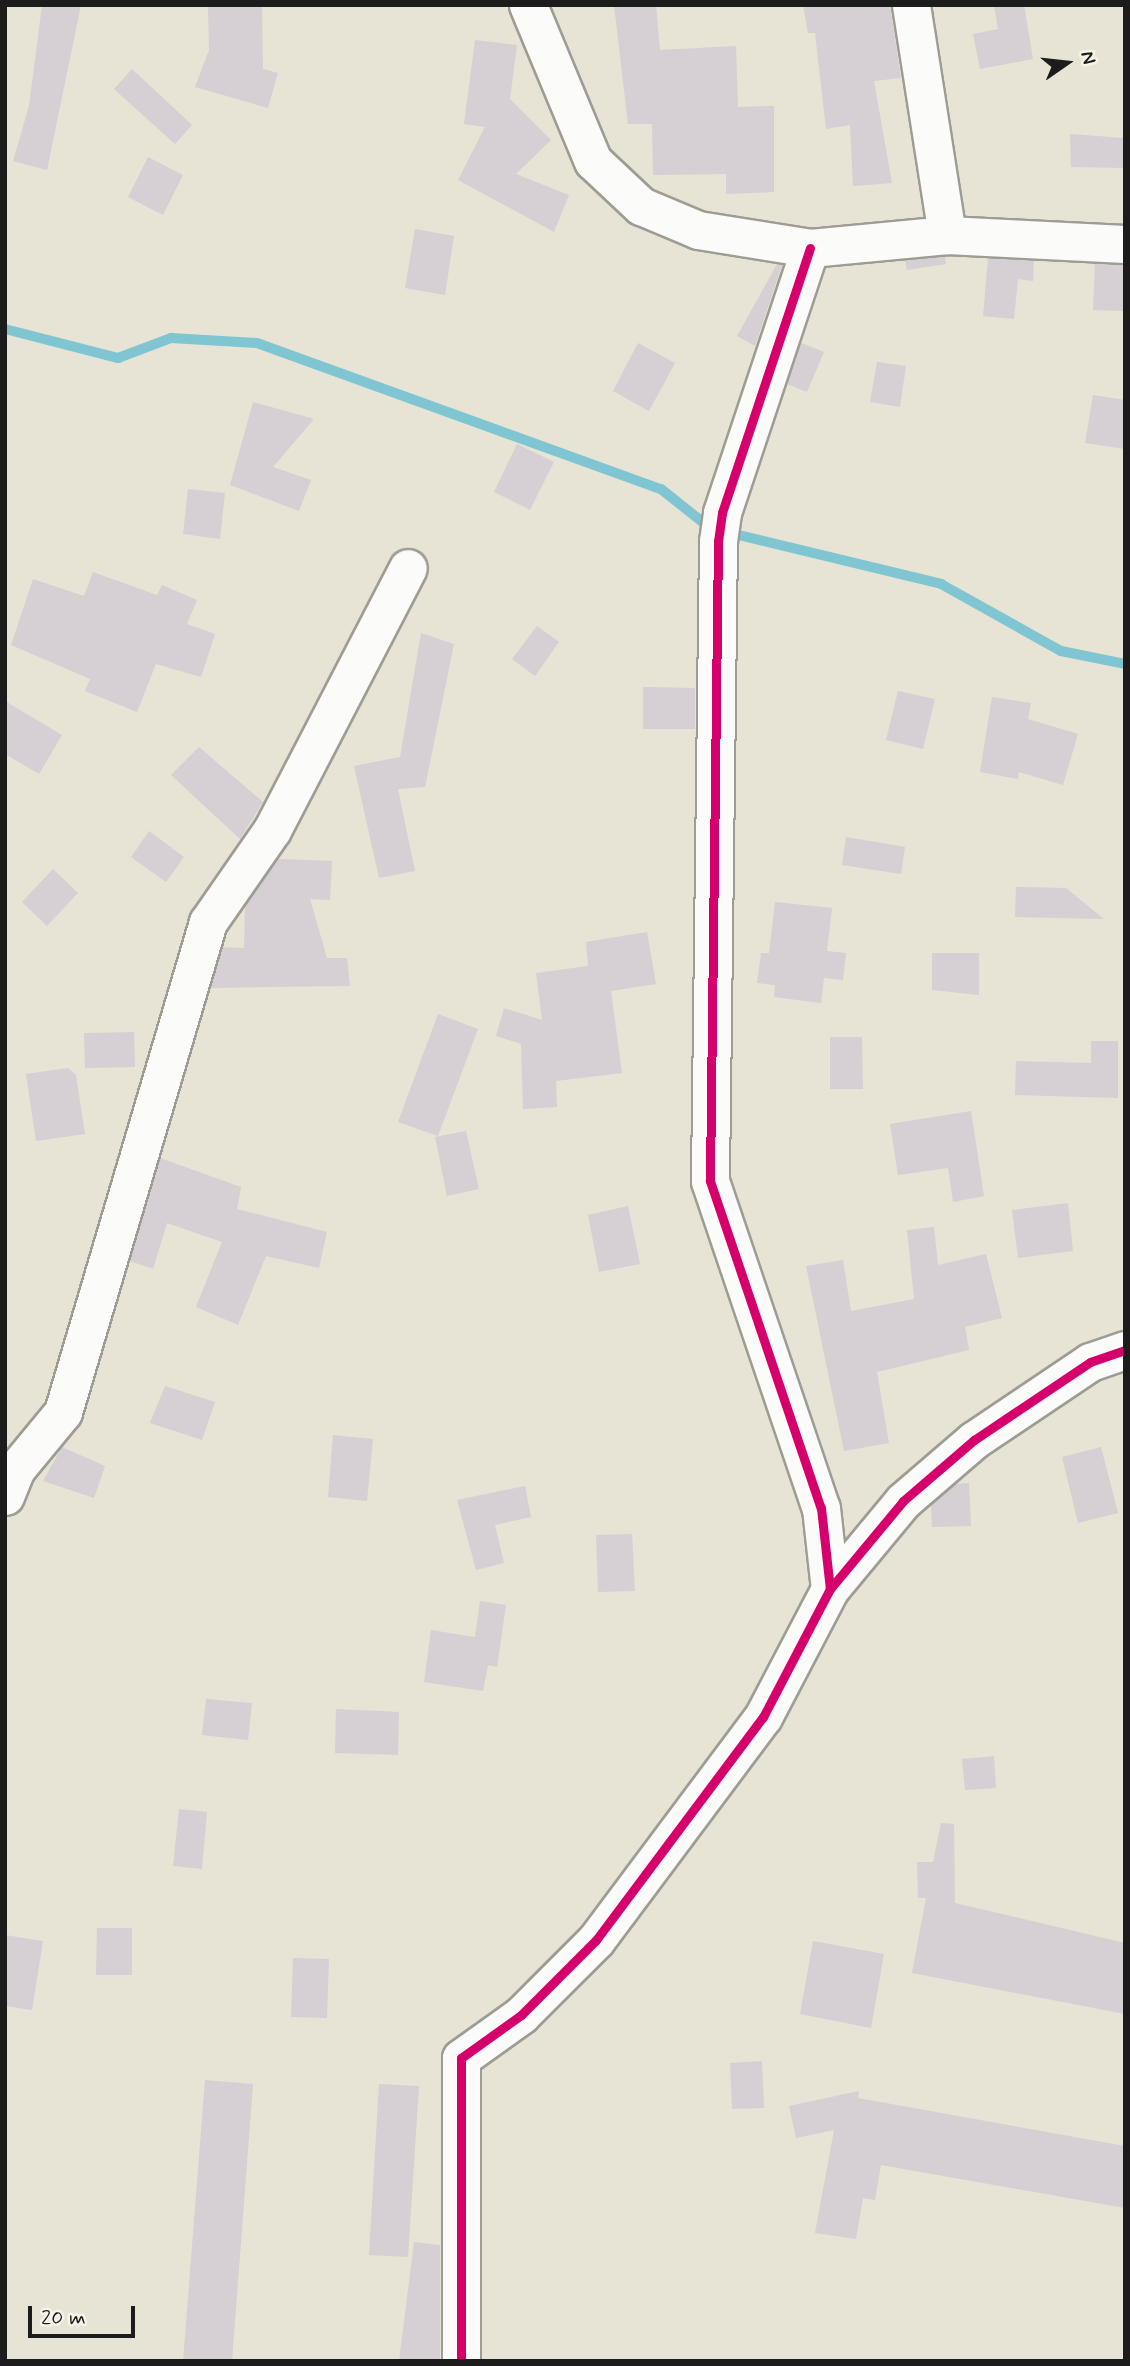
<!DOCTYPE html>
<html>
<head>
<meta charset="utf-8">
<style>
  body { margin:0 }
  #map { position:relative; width:1130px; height:2366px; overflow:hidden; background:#e7e3d5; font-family:Mynerve,sans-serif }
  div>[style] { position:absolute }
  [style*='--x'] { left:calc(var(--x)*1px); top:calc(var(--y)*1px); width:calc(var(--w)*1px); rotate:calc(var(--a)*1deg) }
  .stream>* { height:10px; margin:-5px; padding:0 5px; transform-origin:5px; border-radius:5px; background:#7fc6d2 }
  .building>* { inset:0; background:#d6cfd3 }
  .roads { filter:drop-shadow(2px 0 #9e9c94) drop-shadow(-2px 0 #9e9c94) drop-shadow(0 2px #9e9c94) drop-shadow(0 -2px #9e9c94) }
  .minor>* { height:37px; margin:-18.5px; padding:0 18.5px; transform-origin:18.5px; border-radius:18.5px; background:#fbfbf9 }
  .cycleway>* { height:9px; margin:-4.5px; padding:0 4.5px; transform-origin:4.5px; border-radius:4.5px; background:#d6006c }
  span { translate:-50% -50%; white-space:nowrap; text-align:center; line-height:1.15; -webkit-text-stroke:6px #f7f3e8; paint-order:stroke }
  .frame { position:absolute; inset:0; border:7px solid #1c1c1c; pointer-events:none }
  .north { position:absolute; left:1032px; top:28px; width:70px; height:70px; -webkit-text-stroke:5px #f7f3e8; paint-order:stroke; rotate:76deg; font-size:19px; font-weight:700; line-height:28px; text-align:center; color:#1c1c1c }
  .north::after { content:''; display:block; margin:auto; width:24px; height:32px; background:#1c1c1c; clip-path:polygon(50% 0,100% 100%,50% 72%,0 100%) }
  .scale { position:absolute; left:28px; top:2306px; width:107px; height:32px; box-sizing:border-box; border:4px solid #1c1c1c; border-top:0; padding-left:9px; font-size:21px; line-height:24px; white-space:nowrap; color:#1c1c1c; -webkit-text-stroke:5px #f7f3e8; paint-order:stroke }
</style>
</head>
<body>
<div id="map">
  <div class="stream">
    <i style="--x:5;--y:329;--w:117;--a:14.4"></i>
    <i style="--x:118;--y:358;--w:57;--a:-20.7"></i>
    <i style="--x:171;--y:338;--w:86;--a:3.3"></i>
    <i style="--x:257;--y:343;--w:430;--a:19.9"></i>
    <i style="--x:661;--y:489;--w:63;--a:38.5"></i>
    <i style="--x:710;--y:528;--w:238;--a:13.6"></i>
    <i style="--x:941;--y:584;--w:137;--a:29.2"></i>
    <i style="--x:1061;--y:651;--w:65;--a:11.5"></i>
  </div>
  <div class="building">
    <i style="clip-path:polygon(42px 5px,81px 5px,47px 170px,13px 161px,29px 106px)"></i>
    <i style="clip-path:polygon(614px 5px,656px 5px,660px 50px,736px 46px,738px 107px,774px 106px,774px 192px,726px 194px,726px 174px,653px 175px,652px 124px,628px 124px)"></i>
    <i style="clip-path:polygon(803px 5px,890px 5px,901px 78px,874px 81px,892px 183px,853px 186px,850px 125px,826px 129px,815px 33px,808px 33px)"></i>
    <i style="clip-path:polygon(994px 5px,1024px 5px,1033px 59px,980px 69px,973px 34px,998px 29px)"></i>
    <i style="clip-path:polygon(262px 6px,263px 69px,278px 73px,268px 108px,195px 87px,209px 50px,208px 7px)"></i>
    <i style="clip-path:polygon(475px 40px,517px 45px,510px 99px,551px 140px,516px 174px,569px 195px,554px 232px,458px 180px,485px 127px,464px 124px)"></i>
    <i style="clip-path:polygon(132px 69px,192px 125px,175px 144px,114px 89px)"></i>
    <i style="clip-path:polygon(1070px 134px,1125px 138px,1125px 168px,1071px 167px)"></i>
    <i style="clip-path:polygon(148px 157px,183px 175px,163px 215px,128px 197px)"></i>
    <i style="clip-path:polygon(415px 229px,454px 236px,445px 295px,405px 288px)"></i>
    <i style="clip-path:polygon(945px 256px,946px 264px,907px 270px,905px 260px)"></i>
    <i style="clip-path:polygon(988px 258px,1034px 260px,1033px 281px,1018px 279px,1014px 319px,983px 316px)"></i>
    <i style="clip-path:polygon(777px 264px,782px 265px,755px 346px,737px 336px)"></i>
    <i style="clip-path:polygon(1095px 264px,1125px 265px,1125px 311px,1093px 310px)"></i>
    <i style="clip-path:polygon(638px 343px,675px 363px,649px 411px,613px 391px)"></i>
    <i style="clip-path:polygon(801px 343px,824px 352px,807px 392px,787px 384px)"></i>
    <i style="clip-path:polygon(877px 362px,906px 366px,900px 407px,870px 402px)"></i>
    <i style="clip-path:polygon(1093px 395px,1125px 400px,1125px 449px,1085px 443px)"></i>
    <i style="clip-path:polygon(253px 402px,314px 419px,273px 467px,311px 480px,299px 511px,230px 485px)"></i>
    <i style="clip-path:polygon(517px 444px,554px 462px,530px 510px,494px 492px)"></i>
    <i style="clip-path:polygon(188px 489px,225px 493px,220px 539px,183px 534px)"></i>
    <i style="clip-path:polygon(93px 572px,157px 595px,162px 585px,197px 600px,187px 624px,215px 634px,201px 677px,156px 664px,137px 712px,85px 691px,90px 679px,11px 645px,33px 579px,84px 596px)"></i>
    <i style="clip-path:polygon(537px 626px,559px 642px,535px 676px,512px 659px)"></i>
    <i style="clip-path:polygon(421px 633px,454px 644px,425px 787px,398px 789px,415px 871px,379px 878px,354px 766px,400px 757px)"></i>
    <i style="clip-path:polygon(643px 687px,695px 688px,695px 729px,643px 729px)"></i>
    <i style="clip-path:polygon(898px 691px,935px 699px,923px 749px,886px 740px)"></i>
    <i style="clip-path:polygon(992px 697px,1031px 703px,1028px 719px,1078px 734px,1063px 785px,1019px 772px,1018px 779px,980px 772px)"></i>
    <i style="clip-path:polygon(5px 701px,62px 735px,39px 774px,5px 754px)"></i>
    <i style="clip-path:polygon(199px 747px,263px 802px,240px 839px,171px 775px)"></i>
    <i style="clip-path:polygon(149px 831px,184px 857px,166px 882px,131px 857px)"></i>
    <i style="clip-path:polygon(846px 837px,905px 847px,901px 874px,842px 865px)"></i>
    <i style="clip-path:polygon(277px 859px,332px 861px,330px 900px,310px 899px,327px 958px,347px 958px,350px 986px,210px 988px,222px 947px,244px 948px,245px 905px)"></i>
    <i style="clip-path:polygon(53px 869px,78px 893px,47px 926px,22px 902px)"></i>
    <i style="clip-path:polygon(1016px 887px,1066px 888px,1104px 919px,1015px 917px)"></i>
    <i style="clip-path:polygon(775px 902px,832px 908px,827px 951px,846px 953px,843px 980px,824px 978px,821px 1003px,774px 997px,775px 985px,757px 983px,761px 953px,769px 953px)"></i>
    <i style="clip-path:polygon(647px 932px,656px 984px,611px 991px,622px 1073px,556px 1081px,557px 1107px,523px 1109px,521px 1044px,496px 1036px,504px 1008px,542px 1020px,536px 973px,588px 966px,586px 942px)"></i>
    <i style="clip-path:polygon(932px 953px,979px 953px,979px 995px,932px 990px)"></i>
    <i style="clip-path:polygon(438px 1014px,478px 1029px,438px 1136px,398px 1122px)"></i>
    <i style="clip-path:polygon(134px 1032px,135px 1067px,85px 1068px,84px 1033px)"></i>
    <i style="clip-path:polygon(830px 1037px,862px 1037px,863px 1089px,830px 1089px)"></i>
    <i style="clip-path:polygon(1091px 1041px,1118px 1041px,1118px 1098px,1015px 1095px,1016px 1061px,1091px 1063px)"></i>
    <i style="clip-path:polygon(68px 1068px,76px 1075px,85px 1134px,36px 1141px,26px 1074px)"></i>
    <i style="clip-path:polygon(971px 1111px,984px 1196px,953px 1202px,948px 1168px,898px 1175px,890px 1124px)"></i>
    <i style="clip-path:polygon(466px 1131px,479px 1189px,447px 1196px,435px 1137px)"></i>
    <i style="clip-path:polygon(160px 1158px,241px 1187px,237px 1209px,327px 1232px,319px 1268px,266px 1256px,238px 1325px,196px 1307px,222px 1242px,167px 1223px,153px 1269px,130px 1261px)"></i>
    <i style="clip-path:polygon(1068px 1203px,1073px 1251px,1018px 1258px,1012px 1210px)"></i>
    <i style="clip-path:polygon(628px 1206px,640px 1264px,599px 1272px,588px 1215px)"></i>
    <i style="clip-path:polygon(934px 1227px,938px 1265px,986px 1254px,1002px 1318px,965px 1327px,969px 1350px,877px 1372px,889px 1443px,844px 1451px,806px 1266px,843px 1260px,851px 1311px,914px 1299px,907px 1230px)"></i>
    <i style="clip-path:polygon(165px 1386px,215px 1402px,202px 1440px,150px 1423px)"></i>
    <i style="clip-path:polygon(333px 1435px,373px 1439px,367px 1501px,328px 1497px)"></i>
    <i style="clip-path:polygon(62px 1447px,105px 1466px,94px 1498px,43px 1481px)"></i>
    <i style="clip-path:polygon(1101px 1447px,1118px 1513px,1078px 1523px,1062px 1457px)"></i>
    <i style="clip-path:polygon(969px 1483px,971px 1526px,932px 1527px,931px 1505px,955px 1484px)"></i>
    <i style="clip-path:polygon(525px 1486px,531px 1517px,495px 1525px,504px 1563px,476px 1570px,457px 1500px)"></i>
    <i style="clip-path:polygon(632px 1534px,635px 1591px,598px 1592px,596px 1535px)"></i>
    <i style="clip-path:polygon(480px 1601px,506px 1605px,497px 1667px,488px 1665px,483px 1691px,424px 1682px,431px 1630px,475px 1637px)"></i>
    <i style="clip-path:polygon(206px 1699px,252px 1703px,248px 1740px,202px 1735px)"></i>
    <i style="clip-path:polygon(336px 1709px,399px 1712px,398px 1755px,335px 1753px)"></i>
    <i style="clip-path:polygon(994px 1756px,996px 1788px,965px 1790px,962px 1759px)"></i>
    <i style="clip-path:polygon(179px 1809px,207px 1812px,202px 1869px,173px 1866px)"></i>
    <i style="clip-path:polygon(941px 1823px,954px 1824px,955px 1903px,1125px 1943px,1125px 2014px,912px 1973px,926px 1898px,918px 1898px,917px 1862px,933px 1862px)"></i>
    <i style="clip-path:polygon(97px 1928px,132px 1928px,132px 1975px,96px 1975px)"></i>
    <i style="clip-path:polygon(5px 1935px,43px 1941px,32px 2010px,5px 2006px)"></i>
    <i style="clip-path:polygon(813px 1941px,884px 1954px,871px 2028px,800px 2014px)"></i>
    <i style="clip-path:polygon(293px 1958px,329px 1959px,327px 2018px,291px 2017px)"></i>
    <i style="clip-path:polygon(762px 2061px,764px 2108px,732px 2109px,730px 2063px)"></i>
    <i style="clip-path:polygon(205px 2080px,253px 2084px,232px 2361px,183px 2361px)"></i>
    <i style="clip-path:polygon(379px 2084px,419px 2086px,408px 2257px,369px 2255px)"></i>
    <i style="clip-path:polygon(859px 2091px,858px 2098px,1125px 2146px,1125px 2208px,881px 2165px,875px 2200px,863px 2198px,856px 2239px,815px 2233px,834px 2130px,796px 2138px,789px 2106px)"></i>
    <i style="clip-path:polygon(414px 2242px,440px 2245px,440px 2361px,399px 2361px)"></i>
  </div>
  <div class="roads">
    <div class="minor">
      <i style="--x:528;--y:5;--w:169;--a:67.4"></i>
      <i style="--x:593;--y:161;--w:66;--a:43.2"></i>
      <i style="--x:641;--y:206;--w:62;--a:22.8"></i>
      <i style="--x:698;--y:230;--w:113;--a:9.1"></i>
      <i style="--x:810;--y:248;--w:138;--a:-5.4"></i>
      <i style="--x:947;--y:235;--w:178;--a:2.9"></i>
      <i style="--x:911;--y:5;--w:233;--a:81.1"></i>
      <i style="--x:810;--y:248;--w:279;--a:108.4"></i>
      <i style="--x:722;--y:513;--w:28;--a:98"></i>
      <i style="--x:718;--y:541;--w:640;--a:90.72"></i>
      <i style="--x:710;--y:1181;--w:345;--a:71.3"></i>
      <i style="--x:821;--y:1508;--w:81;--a:83.7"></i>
      <i style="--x:5;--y:1496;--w:29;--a:-68"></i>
      <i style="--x:16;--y:1469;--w:74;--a:-50.5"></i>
      <i style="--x:63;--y:1412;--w:511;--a:-73.52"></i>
      <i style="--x:208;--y:922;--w:112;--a:-55.2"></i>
      <i style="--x:272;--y:830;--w:295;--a:-62.6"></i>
      <i style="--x:461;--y:2361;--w:303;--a:-90"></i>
      <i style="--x:461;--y:2058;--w:74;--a:-35.6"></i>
      <i style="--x:521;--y:2015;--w:106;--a:-45"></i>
      <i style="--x:596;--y:1940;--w:279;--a:-53.2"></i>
      <i style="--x:763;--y:1717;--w:144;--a:-62.4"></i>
      <i style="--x:830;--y:1589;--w:114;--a:-50.3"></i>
      <i style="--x:903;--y:1501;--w:94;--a:-40.7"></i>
      <i style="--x:974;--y:1440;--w:140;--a:-33.9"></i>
      <i style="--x:1090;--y:1362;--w:37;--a:-19"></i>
    </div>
  </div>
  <div class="cycleway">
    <i style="--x:810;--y:248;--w:279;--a:108.4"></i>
    <i style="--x:722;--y:513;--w:28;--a:98"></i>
    <i style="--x:718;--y:541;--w:640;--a:90.72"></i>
    <i style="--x:710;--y:1181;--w:345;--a:71.3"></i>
    <i style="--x:821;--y:1508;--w:81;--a:83.7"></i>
    <i style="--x:461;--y:2361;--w:303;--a:-90"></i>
    <i style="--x:461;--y:2058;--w:74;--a:-35.6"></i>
    <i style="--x:521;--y:2015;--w:106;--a:-45"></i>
    <i style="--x:596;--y:1940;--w:279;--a:-53.2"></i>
    <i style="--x:763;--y:1717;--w:144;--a:-62.4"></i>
    <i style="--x:830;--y:1589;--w:114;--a:-50.3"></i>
    <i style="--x:903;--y:1501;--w:94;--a:-40.7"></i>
    <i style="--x:974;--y:1440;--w:140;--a:-33.9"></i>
    <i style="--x:1090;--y:1362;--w:37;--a:-19"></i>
  </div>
  <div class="frame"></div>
  <div class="north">N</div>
  <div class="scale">20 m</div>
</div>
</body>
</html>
